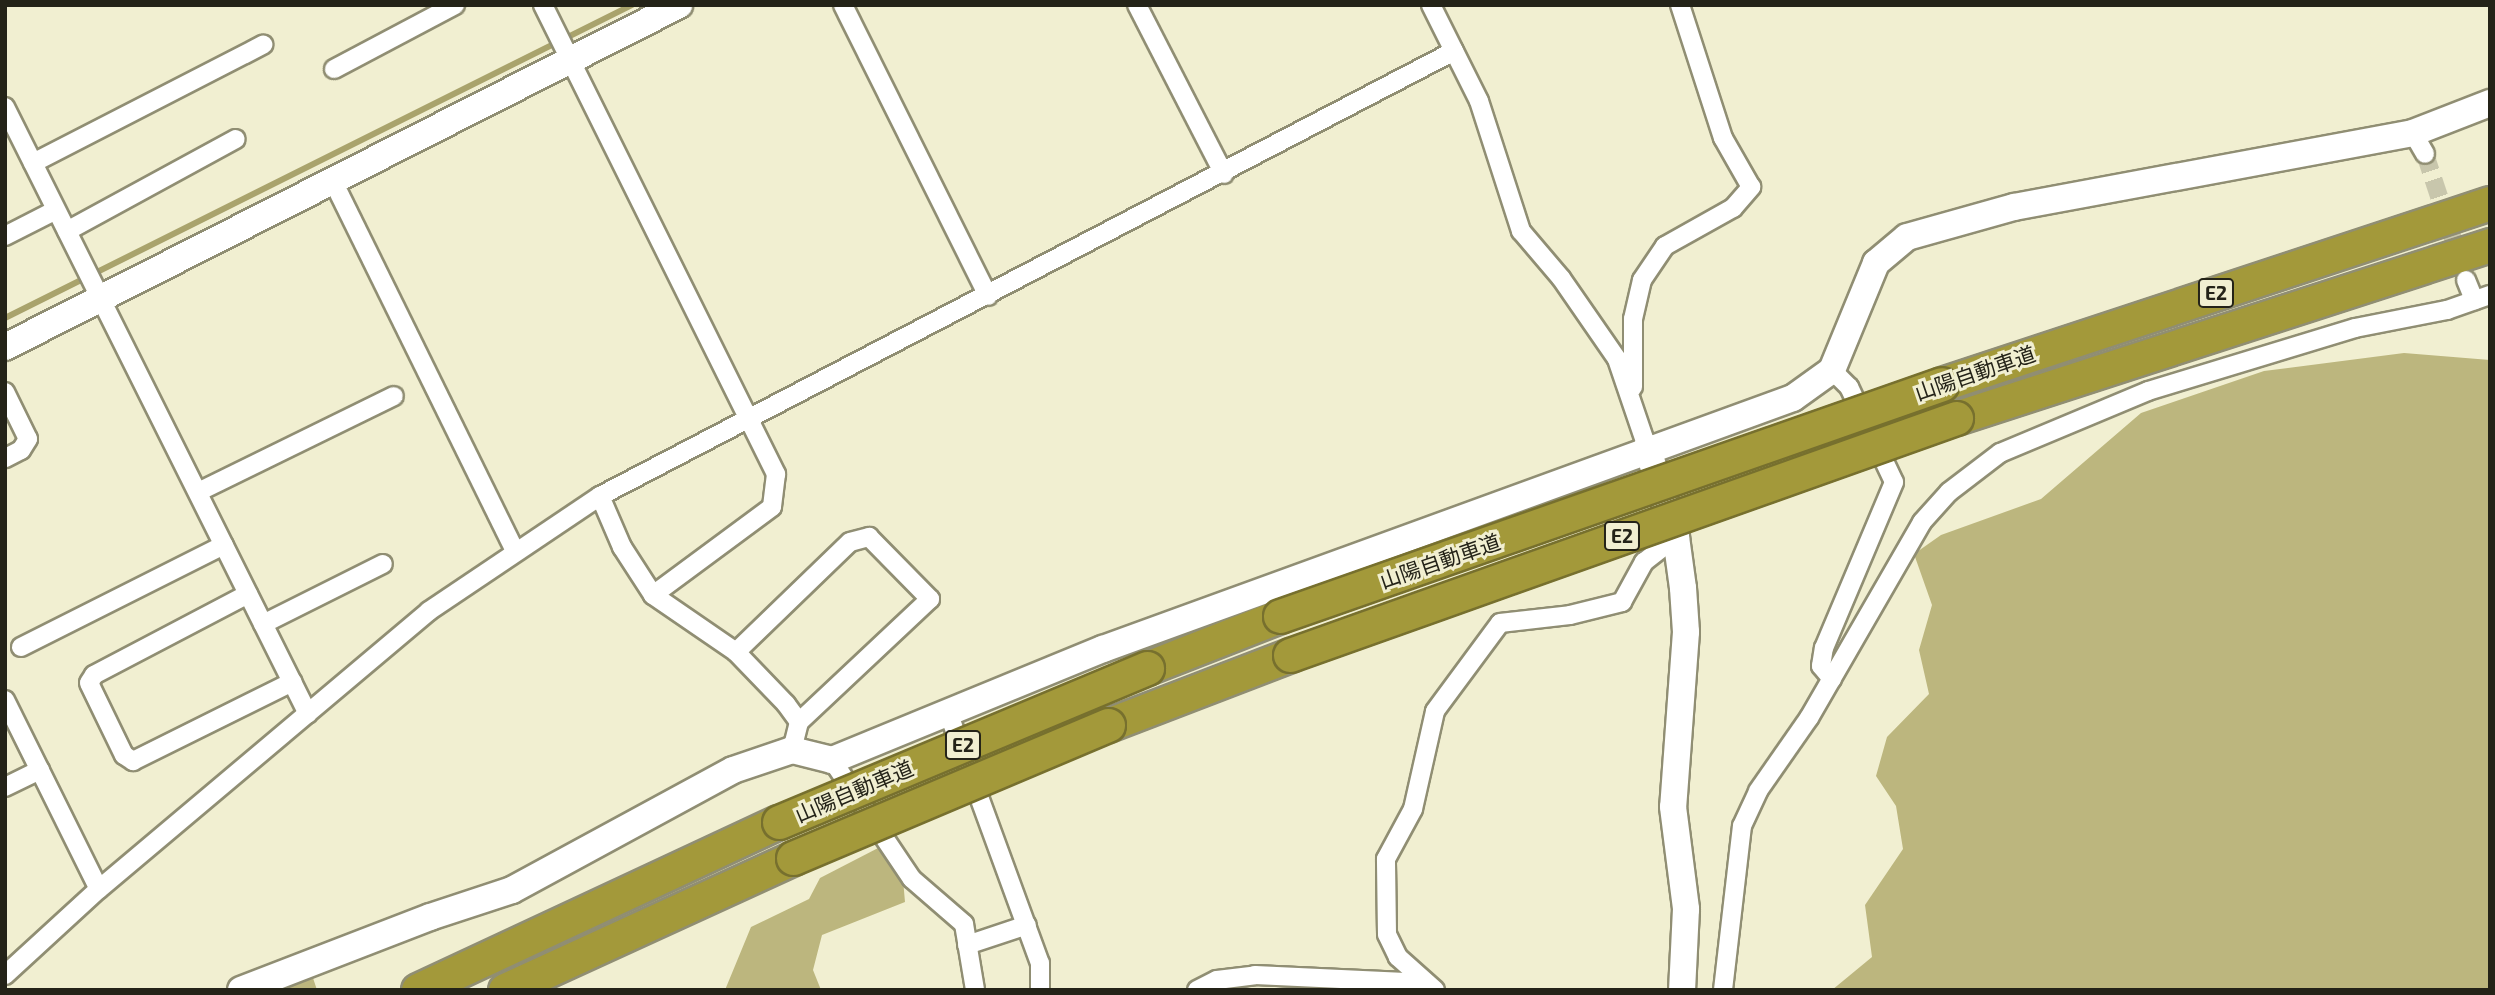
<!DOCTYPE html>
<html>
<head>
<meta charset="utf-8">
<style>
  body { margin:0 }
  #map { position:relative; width:2495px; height:995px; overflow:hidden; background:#f1efd1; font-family:"Exo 2","Noto Sans JP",sans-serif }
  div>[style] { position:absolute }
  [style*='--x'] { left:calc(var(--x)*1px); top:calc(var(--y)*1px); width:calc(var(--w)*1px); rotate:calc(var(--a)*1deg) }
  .forest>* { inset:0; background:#bcb67e }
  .stream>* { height:6px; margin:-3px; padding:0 3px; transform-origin:3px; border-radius:3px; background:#a9a36c }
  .street-tunnel>* { height:18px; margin-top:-9px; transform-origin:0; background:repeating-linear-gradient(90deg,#c8c6ac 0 18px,transparent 0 27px) }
  .roads { filter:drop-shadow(2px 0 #908e73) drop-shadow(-2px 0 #908e73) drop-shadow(0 2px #908e73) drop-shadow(0 -2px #908e73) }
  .street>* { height:18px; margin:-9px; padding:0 9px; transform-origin:9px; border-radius:9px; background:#fff }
  .secondary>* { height:26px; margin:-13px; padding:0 13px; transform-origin:13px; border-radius:13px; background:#fff }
  .highway>* { height:33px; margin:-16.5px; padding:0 16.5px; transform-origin:16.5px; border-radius:16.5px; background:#a3993a }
  .bridges { filter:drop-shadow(2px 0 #77702e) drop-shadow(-2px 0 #77702e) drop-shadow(0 2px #77702e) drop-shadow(0 -2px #77702e) }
  .highway-bridge>* { height:33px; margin:-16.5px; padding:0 16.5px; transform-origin:16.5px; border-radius:16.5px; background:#a3993a }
  span { translate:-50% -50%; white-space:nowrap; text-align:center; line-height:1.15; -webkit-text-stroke:6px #f1efd1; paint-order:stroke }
  .shield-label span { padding:2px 5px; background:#f1efd1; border:2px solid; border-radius:5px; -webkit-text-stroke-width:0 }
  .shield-label { font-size:19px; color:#242318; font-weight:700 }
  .street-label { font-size:21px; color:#242318 }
  .frame { position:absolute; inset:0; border:7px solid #242318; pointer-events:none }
</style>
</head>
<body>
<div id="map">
  <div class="forest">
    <i style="clip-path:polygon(2404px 353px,2490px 360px,2490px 990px,1832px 990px,1872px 957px,1865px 905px,1903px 849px,1896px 806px,1876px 776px,1887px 737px,1929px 694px,1919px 650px,1932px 605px,1914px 554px,1941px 535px,2041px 499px,2141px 413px,2264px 371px)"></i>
    <i style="clip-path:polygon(882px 846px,902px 868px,905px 902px,822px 935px,813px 970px,821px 990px,725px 990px,751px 927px,809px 899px,820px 878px)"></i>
    <i style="clip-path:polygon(312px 975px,317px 990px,278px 990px)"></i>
  </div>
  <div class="stream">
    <i style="--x:5;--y:318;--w:701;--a:-26.53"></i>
  </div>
  <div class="street-tunnel">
    <i style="--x:2425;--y:154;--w:112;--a:71.7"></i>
  </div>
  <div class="roads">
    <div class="street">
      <i style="--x:543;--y:5;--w:524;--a:63.58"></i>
      <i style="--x:776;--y:474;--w:33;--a:97"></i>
      <i style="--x:772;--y:507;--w:148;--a:143.5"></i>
      <i style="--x:843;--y:5;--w:325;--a:63.5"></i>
      <i style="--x:1137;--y:5;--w:190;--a:62.8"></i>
      <i style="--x:1431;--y:5;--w:107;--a:63.4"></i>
      <i style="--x:1479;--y:101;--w:137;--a:72.1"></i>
      <i style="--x:1521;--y:231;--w:62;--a:49.6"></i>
      <i style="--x:1561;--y:278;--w:98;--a:55.3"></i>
      <i style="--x:1617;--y:359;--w:93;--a:71.2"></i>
      <i style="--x:334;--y:69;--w:137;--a:-27.9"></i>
      <i style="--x:5;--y:107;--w:678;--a:63.47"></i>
      <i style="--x:2413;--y:133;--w:24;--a:60"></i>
      <i style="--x:33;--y:163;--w:259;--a:-27.2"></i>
      <i style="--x:333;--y:181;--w:412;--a:63.8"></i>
      <i style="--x:67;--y:231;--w:192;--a:-28.6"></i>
      <i style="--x:5;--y:236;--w:57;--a:-27"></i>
      <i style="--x:2466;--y:280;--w:22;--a:68"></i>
      <i style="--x:1633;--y:387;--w:68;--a:-90"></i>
      <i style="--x:1633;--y:319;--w:40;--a:-77"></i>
      <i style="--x:1642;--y:280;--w:41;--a:-55.9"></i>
      <i style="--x:1665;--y:246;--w:78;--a:-29.2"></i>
      <i style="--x:1733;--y:208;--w:28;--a:-49"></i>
      <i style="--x:1751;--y:187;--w:56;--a:-119.7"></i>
      <i style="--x:1723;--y:138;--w:140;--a:-107.9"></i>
      <i style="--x:5;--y:392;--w:52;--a:63.9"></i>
      <i style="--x:28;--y:439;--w:13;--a:122"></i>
      <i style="--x:21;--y:450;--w:18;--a:153"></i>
      <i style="--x:198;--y:492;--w:218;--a:-26.1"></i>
      <i style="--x:600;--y:496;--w:56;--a:66.7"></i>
      <i style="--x:622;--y:547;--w:57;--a:57.1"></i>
      <i style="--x:653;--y:595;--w:101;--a:34.5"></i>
      <i style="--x:736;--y:652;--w:72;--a:46.1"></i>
      <i style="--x:786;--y:704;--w:22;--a:54"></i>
      <i style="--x:799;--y:722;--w:29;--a:104"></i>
      <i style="--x:248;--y:594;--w:174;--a:152.3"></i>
      <i style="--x:94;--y:675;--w:9;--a:122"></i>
      <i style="--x:89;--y:683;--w:80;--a:64.1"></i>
      <i style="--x:124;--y:755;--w:11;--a:34"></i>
      <i style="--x:133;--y:761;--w:178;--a:-26.4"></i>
      <i style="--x:263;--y:624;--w:134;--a:-26.6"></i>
      <i style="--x:21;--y:647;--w:227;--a:-26.7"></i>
      <i style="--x:736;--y:652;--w:158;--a:-44"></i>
      <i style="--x:850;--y:542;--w:20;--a:-15"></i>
      <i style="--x:869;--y:537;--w:87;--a:45.5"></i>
      <i style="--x:930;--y:599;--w:180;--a:136.8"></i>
      <i style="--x:1832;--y:679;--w:17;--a:-130"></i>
      <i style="--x:1821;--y:666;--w:18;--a:-81"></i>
      <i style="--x:1824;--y:648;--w:180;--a:-67.1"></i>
      <i style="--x:1894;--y:482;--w:105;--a:-115.3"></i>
      <i style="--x:1849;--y:387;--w:24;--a:-135"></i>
      <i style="--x:5;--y:700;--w:211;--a:63.6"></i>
      <i style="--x:948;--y:712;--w:267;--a:69.9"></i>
      <i style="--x:1040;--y:963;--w:27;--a:90"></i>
      <i style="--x:832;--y:760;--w:143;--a:56.1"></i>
      <i style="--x:912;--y:879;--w:69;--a:40.9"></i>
      <i style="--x:964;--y:924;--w:67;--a:80.5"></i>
      <i style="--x:5;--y:787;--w:39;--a:-26"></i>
      <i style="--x:967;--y:945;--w:63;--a:-18.4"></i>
      <i style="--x:5;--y:975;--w:127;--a:-42.5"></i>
      <i style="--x:99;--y:889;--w:431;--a:-40.1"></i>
      <i style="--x:429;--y:611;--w:206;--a:-33.9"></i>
      <i style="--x:600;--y:496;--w:963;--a:-27.52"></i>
      <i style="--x:1197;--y:990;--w:22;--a:-27"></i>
      <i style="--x:1217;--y:980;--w:38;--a:-7"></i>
      <i style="--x:1255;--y:975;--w:172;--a:2.7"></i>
      <i style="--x:1435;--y:990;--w:50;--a:-138.3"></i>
      <i style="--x:1398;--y:957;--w:25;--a:-116"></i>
      <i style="--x:1387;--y:934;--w:75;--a:-90.8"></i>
      <i style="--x:1386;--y:859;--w:57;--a:-61.6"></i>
      <i style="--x:1413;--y:809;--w:100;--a:-77.3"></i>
      <i style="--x:1435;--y:711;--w:109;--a:-53.5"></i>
      <i style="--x:1500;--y:623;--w:70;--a:-6.5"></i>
      <i style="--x:1570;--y:615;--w:54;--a:-14"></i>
      <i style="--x:1622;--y:602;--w:46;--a:-61.2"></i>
      <i style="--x:1644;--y:562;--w:41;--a:-38"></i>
      <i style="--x:1723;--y:990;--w:165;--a:-83.4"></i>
      <i style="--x:1742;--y:826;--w:38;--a:-65"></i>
      <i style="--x:1758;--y:791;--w:89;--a:-55.1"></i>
      <i style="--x:1809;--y:718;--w:226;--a:-60"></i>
      <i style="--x:1922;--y:522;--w:40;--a:-48"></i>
      <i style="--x:1949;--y:492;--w:64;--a:-37.4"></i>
      <i style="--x:2000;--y:453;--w:160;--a:-22.7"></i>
      <i style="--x:2148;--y:391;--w:216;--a:-16.9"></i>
      <i style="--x:2355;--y:328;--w:94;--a:-11.1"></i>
      <i style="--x:2447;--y:310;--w:46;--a:-19.2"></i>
    </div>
    <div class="secondary">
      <i style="--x:5;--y:347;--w:756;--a:-26.9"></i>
      <i style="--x:1647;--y:447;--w:95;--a:72.1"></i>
      <i style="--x:1676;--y:537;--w:51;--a:82.2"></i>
      <i style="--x:1683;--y:588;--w:44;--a:86.1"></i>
      <i style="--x:1686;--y:632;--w:175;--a:94.2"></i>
      <i style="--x:1673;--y:807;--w:103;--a:82.7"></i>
      <i style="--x:1686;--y:909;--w:81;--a:92.8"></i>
      <i style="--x:241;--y:990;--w:203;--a:-21.1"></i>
      <i style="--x:430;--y:917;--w:86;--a:-18.2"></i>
      <i style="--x:512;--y:890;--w:251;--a:-28.5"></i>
      <i style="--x:733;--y:770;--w:62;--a:-18.7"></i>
      <i style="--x:792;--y:750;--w:41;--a:14"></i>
      <i style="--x:832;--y:760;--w:293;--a:-22.3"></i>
      <i style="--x:1103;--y:649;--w:734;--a:-19.99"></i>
      <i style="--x:1793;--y:398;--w:48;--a:-35.7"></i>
      <i style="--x:1832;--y:370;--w:116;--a:-67.6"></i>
      <i style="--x:1876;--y:263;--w:40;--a:-40"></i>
      <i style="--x:1907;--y:237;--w:111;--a:-15.7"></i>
      <i style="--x:2014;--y:207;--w:406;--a:-10.5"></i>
      <i style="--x:2413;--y:133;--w:83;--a:-21.3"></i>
    </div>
    <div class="highway">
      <i style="--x:1942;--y:384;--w:577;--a:-18.28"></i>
      <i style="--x:1956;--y:418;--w:561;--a:-17.95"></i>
      <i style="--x:1147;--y:668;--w:143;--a:-21.4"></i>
      <i style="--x:1108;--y:725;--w:195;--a:-21"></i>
      <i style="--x:418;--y:990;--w:398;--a:-25"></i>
      <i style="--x:505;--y:990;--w:317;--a:-24.6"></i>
    </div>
  </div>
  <div class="bridges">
    <div class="highway-bridge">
      <i style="--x:1280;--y:616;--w:701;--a:-19.31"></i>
      <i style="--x:1290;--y:655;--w:707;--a:-19.59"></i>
      <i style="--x:779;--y:822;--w:399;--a:-22.7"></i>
      <i style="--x:793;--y:858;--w:342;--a:-22.9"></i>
    </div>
  </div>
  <div class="shield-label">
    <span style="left:2216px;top:293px">E2</span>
    <span style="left:1622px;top:536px">E2</span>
    <span style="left:963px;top:745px">E2</span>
  </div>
  <div class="street-label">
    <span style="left:1975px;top:373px;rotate:-19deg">山陽自動車道</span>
    <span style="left:1440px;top:561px;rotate:-19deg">山陽自動車道</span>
    <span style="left:854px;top:791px;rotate:-23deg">山陽自動車道</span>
  </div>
  <div class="frame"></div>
</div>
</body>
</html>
